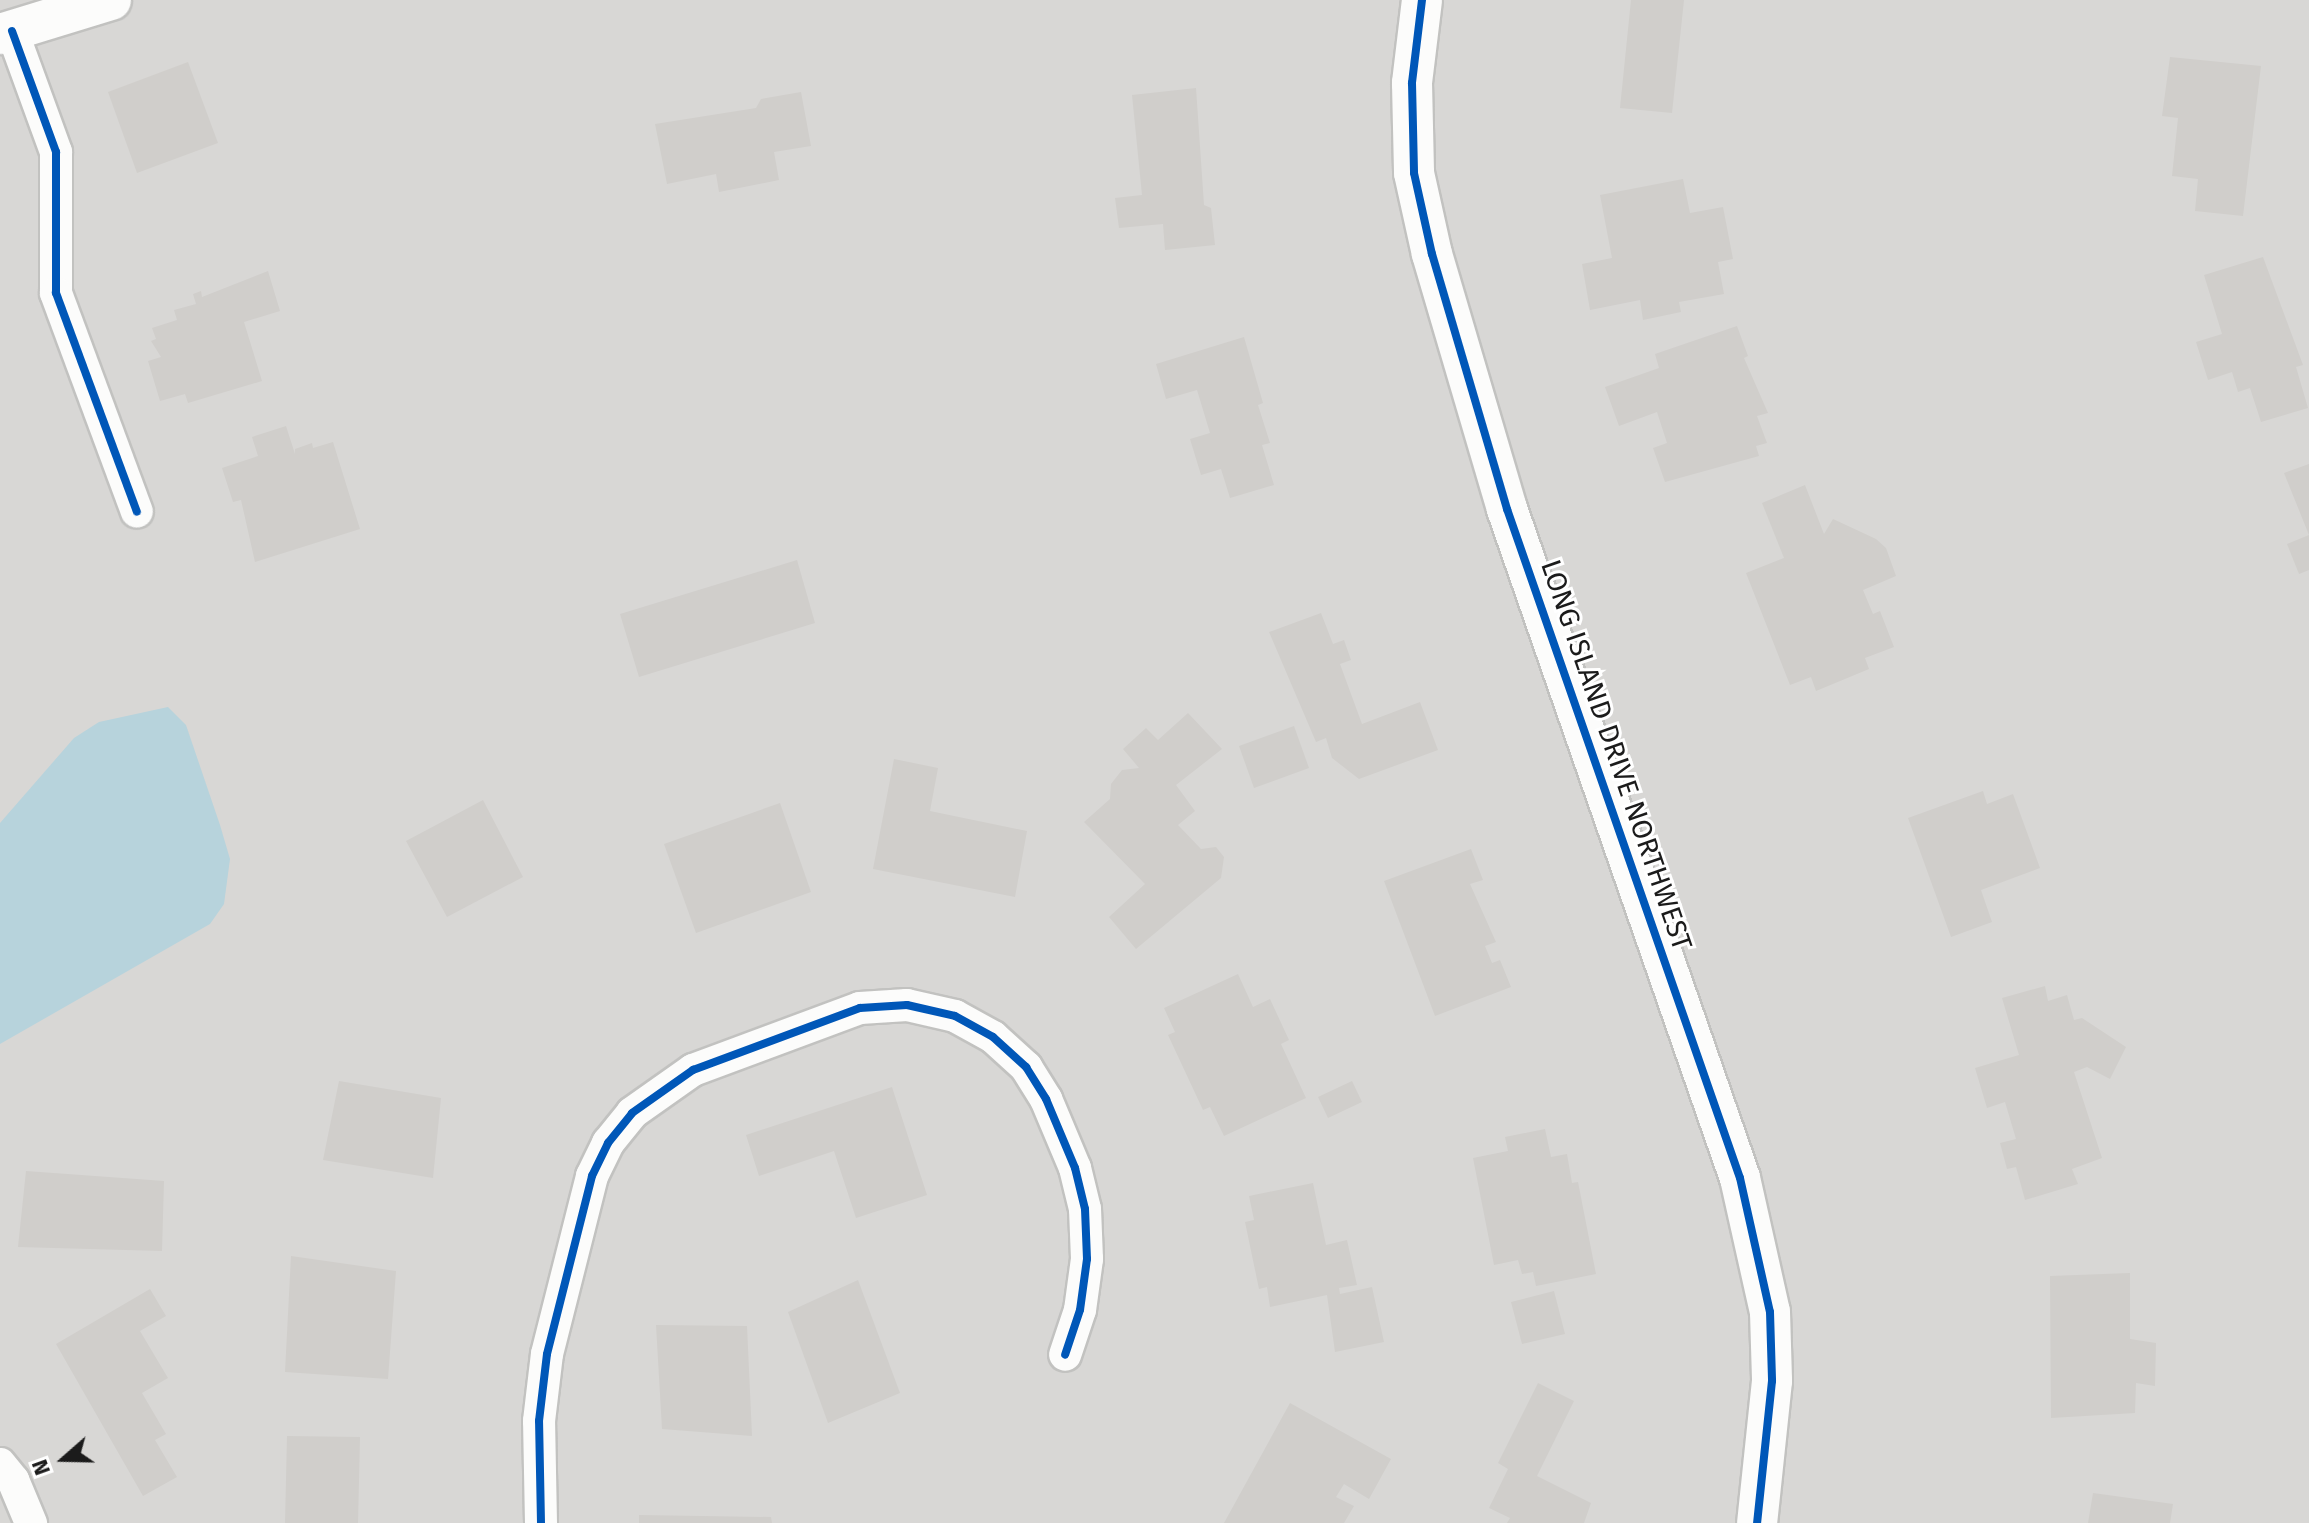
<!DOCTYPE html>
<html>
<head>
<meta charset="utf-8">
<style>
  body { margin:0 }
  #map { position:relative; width:2309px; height:1523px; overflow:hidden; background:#e9e8e4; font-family:"Fira Sans",sans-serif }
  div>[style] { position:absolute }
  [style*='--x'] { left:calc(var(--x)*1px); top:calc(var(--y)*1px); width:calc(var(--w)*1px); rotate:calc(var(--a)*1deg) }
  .residential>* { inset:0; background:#d8d7d5 }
  .water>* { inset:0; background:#b7d3dc }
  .building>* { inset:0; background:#d0cecb }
  .roads { filter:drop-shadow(2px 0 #c2c2c0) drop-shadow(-2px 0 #c2c2c0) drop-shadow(0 2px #c2c2c0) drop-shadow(0 -2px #c2c2c0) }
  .minor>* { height:32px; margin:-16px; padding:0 16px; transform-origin:16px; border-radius:16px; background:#fcfcfb }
  .tertiary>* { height:40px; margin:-20px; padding:0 20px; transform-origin:20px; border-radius:20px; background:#fcfcfb }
  .cycleway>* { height:8px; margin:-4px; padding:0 4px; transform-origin:4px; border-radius:4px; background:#0057b8 }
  span { translate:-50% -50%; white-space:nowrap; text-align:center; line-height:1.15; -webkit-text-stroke:6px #fff; paint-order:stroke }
  .street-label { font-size:28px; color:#1b1b1b }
  .north { position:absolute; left:24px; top:1419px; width:80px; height:80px; -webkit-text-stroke:6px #fff; paint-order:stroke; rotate:250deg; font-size:22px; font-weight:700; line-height:32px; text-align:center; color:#1b1b1b }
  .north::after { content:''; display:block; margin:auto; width:28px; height:36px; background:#1b1b1b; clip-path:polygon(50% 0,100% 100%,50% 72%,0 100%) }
</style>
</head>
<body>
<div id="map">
  <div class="residential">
    <i style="clip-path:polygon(0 0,2309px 0,2309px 1523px,0 1523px)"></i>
  </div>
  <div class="water">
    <i style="clip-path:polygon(168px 707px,186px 725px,220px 825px,230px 859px,224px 904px,210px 924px,0 1044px,0 823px,74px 738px,99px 722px)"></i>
  </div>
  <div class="building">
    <i style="clip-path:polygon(1631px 0,1684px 0,1672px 113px,1620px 108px)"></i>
    <i style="clip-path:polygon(2170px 57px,2261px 66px,2243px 216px,2195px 211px,2198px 179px,2172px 176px,2178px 118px,2162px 116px)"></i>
    <i style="clip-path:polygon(188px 62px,218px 143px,137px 173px,108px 92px)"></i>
    <i style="clip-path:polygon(1196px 88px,1204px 205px,1211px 208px,1215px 245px,1165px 250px,1163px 224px,1119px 228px,1115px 198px,1142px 195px,1132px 95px)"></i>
    <i style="clip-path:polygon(801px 92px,811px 146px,774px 152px,779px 180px,719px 192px,716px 174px,667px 184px,655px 124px,756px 108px,761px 99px)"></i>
    <i style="clip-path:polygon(1683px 179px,1690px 213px,1723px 207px,1733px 259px,1718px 262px,1724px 294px,1679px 302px,1681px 312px,1643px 320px,1640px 300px,1590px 310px,1582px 264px,1612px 258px,1600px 195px)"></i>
    <i style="clip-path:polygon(2263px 257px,2303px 365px,2296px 367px,2308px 408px,2261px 422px,2250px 388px,2238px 392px,2232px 372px,2208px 380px,2196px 342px,2222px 334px,2204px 275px)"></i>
    <i style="clip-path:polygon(268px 271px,280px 311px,244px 322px,262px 381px,188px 403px,185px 394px,160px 401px,148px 361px,161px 357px,151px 341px,156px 339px,152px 328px,177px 320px,174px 310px,196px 304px,193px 294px,201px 291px,202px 297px)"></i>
    <i style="clip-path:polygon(1737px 326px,1748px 356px,1744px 358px,1768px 413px,1757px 416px,1767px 443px,1756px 446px,1759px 456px,1665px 482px,1653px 448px,1667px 443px,1657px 412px,1619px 426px,1605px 387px,1659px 368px,1655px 354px)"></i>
    <i style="clip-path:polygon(1244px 337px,1263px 403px,1258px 405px,1270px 443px,1262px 445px,1274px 485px,1230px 498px,1221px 469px,1201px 475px,1190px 439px,1210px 433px,1197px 390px,1166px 399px,1156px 364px)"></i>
    <i style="clip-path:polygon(286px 426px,295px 454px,295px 449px,312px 443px,313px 448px,333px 442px,360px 529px,255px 562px,241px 500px,233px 502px,222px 468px,258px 456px,252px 437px)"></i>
    <i style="clip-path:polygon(2309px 464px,2309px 570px,2299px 574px,2287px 544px,2309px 535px,2284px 473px)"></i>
    <i style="clip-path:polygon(1805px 485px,1824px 534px,1833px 519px,1876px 539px,1886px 548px,1896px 576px,1863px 590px,1873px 614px,1880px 611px,1894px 647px,1865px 658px,1869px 669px,1816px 691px,1811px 677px,1790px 685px,1746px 573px,1784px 558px,1762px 503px)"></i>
    <i style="clip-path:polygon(797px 560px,815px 623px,639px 677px,620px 614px)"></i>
    <i style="clip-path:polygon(1321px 613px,1333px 644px,1344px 640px,1351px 660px,1340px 664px,1362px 724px,1420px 702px,1438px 750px,1359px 779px,1332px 758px,1326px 738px,1316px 742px,1269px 632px)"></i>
    <i style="clip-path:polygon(1188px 713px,1222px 749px,1176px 785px,1195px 811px,1178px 825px,1201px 849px,1216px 847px,1224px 857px,1221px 878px,1136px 949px,1109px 917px,1145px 884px,1084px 822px,1110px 799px,1111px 784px,1122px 770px,1139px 768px,1123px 749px,1146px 728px,1158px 740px)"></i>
    <i style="clip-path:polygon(1294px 726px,1309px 768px,1254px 788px,1239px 746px)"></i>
    <i style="clip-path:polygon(894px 759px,938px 768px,930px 811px,1027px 831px,1015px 897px,873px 869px)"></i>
    <i style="clip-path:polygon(1983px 791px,1987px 804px,2013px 794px,2040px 868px,1981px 890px,1992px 922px,1951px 937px,1908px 818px)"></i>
    <i style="clip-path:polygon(483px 800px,523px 877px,447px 917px,406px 841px)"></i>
    <i style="clip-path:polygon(780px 803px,811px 892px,696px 933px,664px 844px)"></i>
    <i style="clip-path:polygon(1471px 849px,1483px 880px,1470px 884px,1496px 942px,1485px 946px,1492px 963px,1500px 960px,1511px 987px,1435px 1016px,1384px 881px)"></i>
    <i style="clip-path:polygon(1238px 974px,1253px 1007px,1270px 999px,1289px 1040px,1281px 1044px,1306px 1098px,1224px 1136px,1210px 1107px,1203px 1110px,1168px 1035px,1175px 1032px,1164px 1008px)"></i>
    <i style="clip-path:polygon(2045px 986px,2048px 1001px,2067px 995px,2074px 1020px,2082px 1018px,2126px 1047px,2110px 1079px,2087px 1067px,2074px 1072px,2102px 1158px,2072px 1169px,2078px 1184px,2025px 1200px,2016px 1167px,2007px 1169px,2000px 1143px,2016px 1139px,2005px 1102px,1987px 1108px,1975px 1068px,2019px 1055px,2002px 998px)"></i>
    <i style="clip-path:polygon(339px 1081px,441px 1098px,433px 1178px,323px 1160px)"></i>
    <i style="clip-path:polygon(1352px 1081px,1362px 1102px,1328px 1118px,1318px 1097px)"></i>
    <i style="clip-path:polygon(892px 1087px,927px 1195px,856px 1218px,834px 1151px,759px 1176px,746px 1135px)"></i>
    <i style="clip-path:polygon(1545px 1129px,1551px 1157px,1567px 1154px,1572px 1183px,1578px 1182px,1596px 1274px,1536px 1286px,1533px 1272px,1522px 1274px,1518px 1260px,1494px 1265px,1473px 1158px,1508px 1151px,1505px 1137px)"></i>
    <i style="clip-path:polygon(26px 1171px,164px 1181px,162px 1251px,18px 1247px)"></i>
    <i style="clip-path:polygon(1313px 1183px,1326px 1245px,1347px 1240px,1357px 1285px,1339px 1288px,1340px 1294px,1372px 1287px,1384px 1342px,1335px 1352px,1327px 1295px,1270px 1307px,1267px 1287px,1259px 1289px,1245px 1222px,1254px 1220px,1249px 1196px)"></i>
    <i style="clip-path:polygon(291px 1256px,396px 1271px,388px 1379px,285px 1372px)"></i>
    <i style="clip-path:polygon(2130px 1273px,2130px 1339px,2156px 1343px,2155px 1386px,2136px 1383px,2135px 1413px,2051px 1418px,2050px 1276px)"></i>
    <i style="clip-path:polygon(858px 1280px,900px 1393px,828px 1423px,788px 1312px)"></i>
    <i style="clip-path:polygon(150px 1289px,166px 1316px,140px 1331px,168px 1378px,142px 1393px,166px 1434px,155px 1440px,177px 1477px,143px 1496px,56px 1344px)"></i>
    <i style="clip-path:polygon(1554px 1291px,1565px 1334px,1522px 1344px,1511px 1302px)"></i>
    <i style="clip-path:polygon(656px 1325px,747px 1326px,752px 1436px,662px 1429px)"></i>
    <i style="clip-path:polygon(1538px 1383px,1574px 1401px,1537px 1476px,1591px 1503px,1584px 1523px,1507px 1523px,1510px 1518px,1489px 1508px,1508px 1469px,1498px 1463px)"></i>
    <i style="clip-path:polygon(1290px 1403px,1391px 1459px,1369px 1499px,1344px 1484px,1336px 1497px,1354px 1506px,1344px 1523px,1224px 1523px)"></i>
    <i style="clip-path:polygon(287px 1436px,360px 1437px,358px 1523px,285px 1523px)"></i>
    <i style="clip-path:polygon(2093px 1493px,2173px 1504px,2170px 1523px,2088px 1523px)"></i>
    <i style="clip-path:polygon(639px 1515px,771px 1517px,772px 1523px,639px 1523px)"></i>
  </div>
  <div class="roads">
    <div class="minor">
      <i style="--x:12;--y:31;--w:129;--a:70"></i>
      <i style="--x:56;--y:152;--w:141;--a:90"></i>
      <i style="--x:56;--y:293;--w:233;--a:69.7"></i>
      <i style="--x:0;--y:1464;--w:21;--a:51"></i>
      <i style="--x:13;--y:1480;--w:47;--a:67.3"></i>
      <i style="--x:541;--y:1523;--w:102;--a:-91.1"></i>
      <i style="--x:539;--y:1421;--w:67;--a:-83.2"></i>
      <i style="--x:547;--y:1354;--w:184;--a:-75.8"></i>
      <i style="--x:592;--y:1176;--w:37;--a:-64"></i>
      <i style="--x:608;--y:1143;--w:38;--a:-51"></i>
      <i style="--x:632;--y:1113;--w:75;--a:-35.2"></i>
      <i style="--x:693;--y:1070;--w:178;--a:-20.4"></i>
      <i style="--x:860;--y:1008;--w:47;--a:-3.7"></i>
      <i style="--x:907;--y:1005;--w:49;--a:12.9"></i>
      <i style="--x:955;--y:1016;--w:43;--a:28.9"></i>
      <i style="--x:993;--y:1037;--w:45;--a:42.3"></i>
      <i style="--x:1026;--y:1067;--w:38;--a:58"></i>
      <i style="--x:1046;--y:1099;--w:75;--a:67.2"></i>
      <i style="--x:1075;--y:1168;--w:42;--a:76.3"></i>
      <i style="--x:1085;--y:1209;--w:50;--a:87.7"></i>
      <i style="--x:1087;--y:1259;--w:51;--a:97.8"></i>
      <i style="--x:1080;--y:1310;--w:47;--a:108.4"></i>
    </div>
    <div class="tertiary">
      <i style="--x:1422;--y:0;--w:84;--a:96.9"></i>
      <i style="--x:1412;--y:83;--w:90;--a:88.7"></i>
      <i style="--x:1414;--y:173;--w:83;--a:77.5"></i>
      <i style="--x:1432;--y:254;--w:266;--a:73.6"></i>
      <i style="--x:1507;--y:509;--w:708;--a:70.8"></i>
      <i style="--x:1740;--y:1178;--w:137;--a:77.4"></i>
      <i style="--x:1770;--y:1312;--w:69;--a:88.3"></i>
      <i style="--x:1772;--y:1381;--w:143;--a:96"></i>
      <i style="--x:0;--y:34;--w:116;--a:-17"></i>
    </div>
  </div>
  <div class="cycleway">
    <i style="--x:1422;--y:0;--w:84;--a:96.9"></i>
    <i style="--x:1412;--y:83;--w:90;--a:88.7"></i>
    <i style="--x:1414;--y:173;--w:83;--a:77.5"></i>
    <i style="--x:1432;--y:254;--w:266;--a:73.6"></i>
    <i style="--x:1507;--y:509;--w:708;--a:70.8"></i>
    <i style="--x:1740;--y:1178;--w:137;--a:77.4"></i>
    <i style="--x:1770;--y:1312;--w:69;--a:88.3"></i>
    <i style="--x:1772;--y:1381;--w:143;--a:96"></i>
    <i style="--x:12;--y:31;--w:129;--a:70"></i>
    <i style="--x:56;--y:152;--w:141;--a:90"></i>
    <i style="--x:56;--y:293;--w:233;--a:69.7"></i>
    <i style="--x:541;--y:1523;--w:102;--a:-91.1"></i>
    <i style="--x:539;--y:1421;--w:67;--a:-83.2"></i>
    <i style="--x:547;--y:1354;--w:184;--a:-75.8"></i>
    <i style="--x:592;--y:1176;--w:37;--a:-64"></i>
    <i style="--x:608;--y:1143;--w:38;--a:-51"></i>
    <i style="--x:632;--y:1113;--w:75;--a:-35.2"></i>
    <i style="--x:693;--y:1070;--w:178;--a:-20.4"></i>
    <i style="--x:860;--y:1008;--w:47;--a:-3.7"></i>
    <i style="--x:907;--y:1005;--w:49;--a:12.9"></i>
    <i style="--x:955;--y:1016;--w:43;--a:28.9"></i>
    <i style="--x:993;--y:1037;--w:45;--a:42.3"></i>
    <i style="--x:1026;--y:1067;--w:38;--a:58"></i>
    <i style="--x:1046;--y:1099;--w:75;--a:67.2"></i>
    <i style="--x:1075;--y:1168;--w:42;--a:76.3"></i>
    <i style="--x:1085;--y:1209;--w:50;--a:87.7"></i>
    <i style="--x:1087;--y:1259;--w:51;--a:97.8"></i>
    <i style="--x:1080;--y:1310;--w:47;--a:108.4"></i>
  </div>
  <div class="street-label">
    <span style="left:1616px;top:755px;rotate:71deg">LONG ISLAND DRIVE NORTHWEST</span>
  </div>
  <div class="north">N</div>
</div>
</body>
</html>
